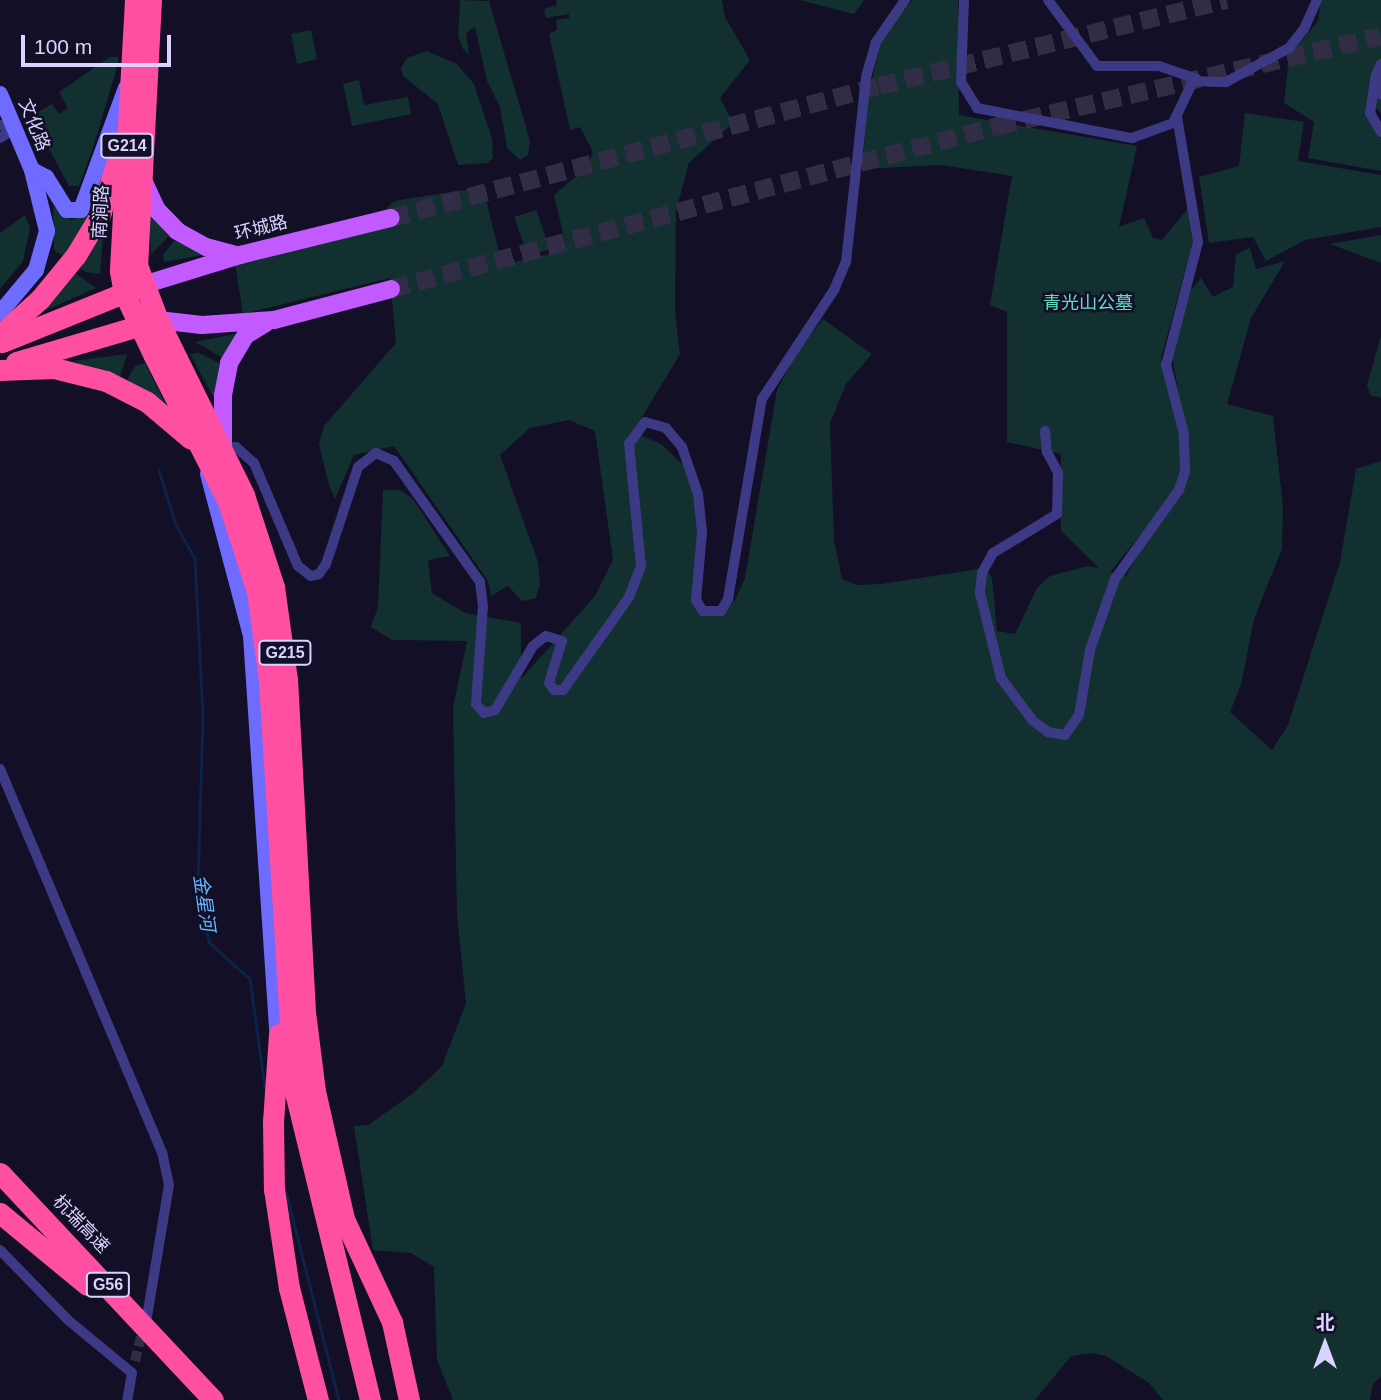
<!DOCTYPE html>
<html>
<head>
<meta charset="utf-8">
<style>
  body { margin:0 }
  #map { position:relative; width:1381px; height:1400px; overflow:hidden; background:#130f26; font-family:Arial,"Noto Sans SC",sans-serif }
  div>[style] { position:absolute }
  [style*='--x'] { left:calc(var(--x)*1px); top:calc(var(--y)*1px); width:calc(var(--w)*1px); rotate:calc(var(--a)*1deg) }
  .green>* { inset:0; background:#12302f }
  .stream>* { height:2.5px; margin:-1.25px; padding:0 1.25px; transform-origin:1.25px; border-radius:1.25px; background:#0c2248 }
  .street-tunnel>* { height:10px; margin-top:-5px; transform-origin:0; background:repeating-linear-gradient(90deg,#312d47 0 10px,transparent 0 15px) }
  .primary-tunnel>* { height:18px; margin-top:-9px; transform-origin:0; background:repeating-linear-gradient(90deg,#312d47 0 18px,transparent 0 27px) }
  .street>* { height:10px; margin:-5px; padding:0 5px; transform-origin:5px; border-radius:5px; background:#3d3a85 }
  .secondary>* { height:16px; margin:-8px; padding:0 8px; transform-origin:8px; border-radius:8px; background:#6f6bff }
  .primary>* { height:18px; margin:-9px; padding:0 9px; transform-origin:9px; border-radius:9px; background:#c25bff }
  .highway>* { height:21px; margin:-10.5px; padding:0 10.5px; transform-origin:10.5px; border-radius:10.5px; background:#ff4fa3 }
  span { translate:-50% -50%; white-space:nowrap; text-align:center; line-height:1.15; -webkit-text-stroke:5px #130f26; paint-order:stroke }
  .shield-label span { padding:2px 5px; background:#130f26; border:2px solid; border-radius:5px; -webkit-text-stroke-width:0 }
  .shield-label { font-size:16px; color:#d9d4ff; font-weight:700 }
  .street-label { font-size:18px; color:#d9d4ff }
  .park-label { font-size:18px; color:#5fe0c0 }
  .water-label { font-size:19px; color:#62b6ff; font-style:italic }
  .north { position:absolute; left:1290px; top:1309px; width:70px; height:70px; -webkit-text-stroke:5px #130f26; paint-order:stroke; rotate:0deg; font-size:19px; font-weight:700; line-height:28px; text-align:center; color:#d9d4ff }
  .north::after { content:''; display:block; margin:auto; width:24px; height:32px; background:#d9d4ff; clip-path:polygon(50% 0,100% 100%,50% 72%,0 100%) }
  .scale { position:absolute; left:21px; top:35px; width:150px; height:32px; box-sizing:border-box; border:4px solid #d9d4ff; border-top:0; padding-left:9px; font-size:21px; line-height:24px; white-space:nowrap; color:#d9d4ff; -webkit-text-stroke:5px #130f26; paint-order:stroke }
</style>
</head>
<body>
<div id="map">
  <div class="green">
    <i style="clip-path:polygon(460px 0,489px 1px,530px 141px,528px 155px,520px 160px,507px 148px,500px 107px,487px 81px,475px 27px,466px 33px,469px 55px,463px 49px,458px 36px)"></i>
    <i style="clip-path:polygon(evenodd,556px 0,722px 0,725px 17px,750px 60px,720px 98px,733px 123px,689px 163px,676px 211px,675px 312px,680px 354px,633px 432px,661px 444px,682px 464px,695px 496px,700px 552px,694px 604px,720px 614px,735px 600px,745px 578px,777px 390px,797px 352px,823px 319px,872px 354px,846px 384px,830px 423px,834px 540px,842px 579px,856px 585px,881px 584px,985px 568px,992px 578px,997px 631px,1015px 634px,1037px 588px,1050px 576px,1088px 566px,1099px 568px,1061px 531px,1061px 454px,1007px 442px,1007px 312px,990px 305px,1012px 176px,941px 165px,862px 169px,868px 99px,881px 40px,912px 0,958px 0,959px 115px,1137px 146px,1119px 227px,1144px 218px,1153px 238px,1162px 240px,1188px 208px,1193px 242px,1161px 358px,1181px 422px,1185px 472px,1186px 435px,1171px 351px,1186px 296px,1201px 278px,1213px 297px,1233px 287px,1236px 254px,1250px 248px,1256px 269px,1285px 261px,1251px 318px,1227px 404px,1273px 416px,1283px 506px,1282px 549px,1254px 619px,1241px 685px,1230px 712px,1272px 750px,1288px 725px,1340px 562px,1356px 469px,1381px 461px,1381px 1376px,1373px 1384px,1370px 1400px,1163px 1400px,1149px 1383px,1106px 1356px,1092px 1353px,1071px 1356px,1035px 1400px,453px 1400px,437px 1360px,434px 1267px,411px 1253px,373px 1250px,354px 1126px,368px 1125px,412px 1094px,442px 1066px,466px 1003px,457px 916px,453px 708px,467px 641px,392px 640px,371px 627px,378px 607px,383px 490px,400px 490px,413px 499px,450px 556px,428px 560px,432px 593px,465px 613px,521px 623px,521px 679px,595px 596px,613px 560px,595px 431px,569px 420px,530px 428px,500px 455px,538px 562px,540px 583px,536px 598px,522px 601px,508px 586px,491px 596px,488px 581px,394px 446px,354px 455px,335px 499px,329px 485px,319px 444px,324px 426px,396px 343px,390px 278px,243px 314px,235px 263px,393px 223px,387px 208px,394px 201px,483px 187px,502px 265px,567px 250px,554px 195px,587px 167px,593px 152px,580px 127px,570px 130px,549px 34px,557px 30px,556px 20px,569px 18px,569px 14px,546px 18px,544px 9px,557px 5px,556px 0,1169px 500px,1126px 576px,1111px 572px,1111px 571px,1169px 500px)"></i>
    <i style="clip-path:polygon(800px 0,864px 0,854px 14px)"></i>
    <i style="clip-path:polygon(1321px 0,1381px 0,1381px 113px,1377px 108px,1370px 124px,1381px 138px,1381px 171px,1308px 158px,1314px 122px,1284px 103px,1289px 56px,1318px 21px)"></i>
    <i style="clip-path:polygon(311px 30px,317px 59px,297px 64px,291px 34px)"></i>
    <i style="clip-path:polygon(427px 51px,457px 64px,474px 84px,492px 139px,493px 158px,487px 163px,458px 165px,438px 104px,403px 76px,401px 68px,407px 58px)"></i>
    <i style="clip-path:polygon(110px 57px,118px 57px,118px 64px,93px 148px,79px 186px,69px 186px,31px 116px,52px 104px,59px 114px,68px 108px,59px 92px)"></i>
    <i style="clip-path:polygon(359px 80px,364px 105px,408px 97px,411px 114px,352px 126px,343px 84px)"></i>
    <i style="clip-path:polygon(1245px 113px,1304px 122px,1298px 161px,1381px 175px,1381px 227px,1305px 240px,1266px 261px,1253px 237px,1209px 243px,1199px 177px,1239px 166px)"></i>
    <i style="clip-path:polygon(53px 206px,71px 220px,87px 214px,91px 217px,66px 258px,54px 250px)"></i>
    <i style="clip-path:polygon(536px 210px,550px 249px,528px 256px,514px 217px)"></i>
    <i style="clip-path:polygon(149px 211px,170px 235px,151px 254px)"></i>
    <i style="clip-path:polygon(25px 215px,30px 228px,23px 261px,0 289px,0 233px)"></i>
    <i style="clip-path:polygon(104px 224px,100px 274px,86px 272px,75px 266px)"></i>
    <i style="clip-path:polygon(1381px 235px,1381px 263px,1330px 244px)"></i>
    <i style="clip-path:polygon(175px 240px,202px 255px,164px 262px,163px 255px)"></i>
    <i style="clip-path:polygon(72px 271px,96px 288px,35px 315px)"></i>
    <i style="clip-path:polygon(240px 333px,223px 358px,195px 342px)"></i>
    <i style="clip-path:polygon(1381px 336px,1381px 398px,1370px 395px,1367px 385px)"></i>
    <i style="clip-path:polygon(199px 353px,221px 364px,215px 400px,190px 354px)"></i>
    <i style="clip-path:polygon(127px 354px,120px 377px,72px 361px,120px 355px)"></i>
    <i style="clip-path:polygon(145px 363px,168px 409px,127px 380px,135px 366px)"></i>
  </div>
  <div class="stream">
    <i style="--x:159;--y:470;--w:58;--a:72.8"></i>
    <i style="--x:176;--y:525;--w:38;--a:60"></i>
    <i style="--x:195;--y:558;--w:158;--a:87.1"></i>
    <i style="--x:203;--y:716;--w:166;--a:91.7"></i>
    <i style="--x:198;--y:882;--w:61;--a:79.6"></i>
    <i style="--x:209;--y:942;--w:55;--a:42.1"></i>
    <i style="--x:250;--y:979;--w:109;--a:82.1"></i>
    <i style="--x:284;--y:1183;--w:224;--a:75.8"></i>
  </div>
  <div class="street-tunnel">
    <i style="--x:135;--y:1361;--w:37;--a:-76"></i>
  </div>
  <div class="primary-tunnel">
    <i style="--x:391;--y:218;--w:506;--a:-15.14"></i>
    <i style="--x:879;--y:86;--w:358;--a:-13.9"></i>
    <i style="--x:391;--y:289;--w:629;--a:-15.03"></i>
    <i style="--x:998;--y:126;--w:393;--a:-13.2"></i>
  </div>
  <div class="street">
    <i style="--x:964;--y:0;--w:82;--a:92.1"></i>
    <i style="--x:961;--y:82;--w:31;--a:58"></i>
    <i style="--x:977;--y:108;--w:158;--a:11"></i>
    <i style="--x:1132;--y:138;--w:44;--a:-20.1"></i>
    <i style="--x:1173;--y:123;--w:47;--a:-64.5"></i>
    <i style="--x:1193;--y:81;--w:33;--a:2"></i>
    <i style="--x:1226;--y:82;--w:72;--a:-28.4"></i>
    <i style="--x:1289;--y:48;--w:24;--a:-52"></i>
    <i style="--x:1304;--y:29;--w:32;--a:-66"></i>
    <i style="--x:1048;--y:0;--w:82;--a:53.4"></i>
    <i style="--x:1097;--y:66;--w:62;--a:0"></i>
    <i style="--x:1159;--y:66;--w:40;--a:18.9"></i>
    <i style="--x:1381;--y:64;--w:12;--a:114"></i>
    <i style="--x:1376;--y:75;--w:20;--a:75"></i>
    <i style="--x:1376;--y:75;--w:38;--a:99"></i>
    <i style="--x:1370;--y:113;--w:22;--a:60"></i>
    <i style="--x:0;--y:125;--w:14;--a:21"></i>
    <i style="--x:0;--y:138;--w:15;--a:-32"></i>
    <i style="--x:1045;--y:431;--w:21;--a:85"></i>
    <i style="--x:1047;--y:452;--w:24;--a:62"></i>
    <i style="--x:1058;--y:473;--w:41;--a:91.4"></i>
    <i style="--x:1057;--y:514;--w:75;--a:148.6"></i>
    <i style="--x:993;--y:553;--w:23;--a:119"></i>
    <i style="--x:982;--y:573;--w:20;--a:96"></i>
    <i style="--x:980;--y:593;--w:88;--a:76.1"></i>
    <i style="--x:1001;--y:678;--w:54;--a:53.3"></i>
    <i style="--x:1033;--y:721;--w:19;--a:36"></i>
    <i style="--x:1048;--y:732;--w:17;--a:10"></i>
    <i style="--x:1065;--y:735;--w:24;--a:-55"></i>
    <i style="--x:1079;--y:715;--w:66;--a:-80.4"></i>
    <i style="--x:1090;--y:650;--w:75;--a:-70.6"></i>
    <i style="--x:1115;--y:579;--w:110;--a:-54.3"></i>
    <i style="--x:1179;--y:490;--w:20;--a:-72"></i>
    <i style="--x:1185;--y:471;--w:37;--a:-92"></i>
    <i style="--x:1184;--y:434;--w:71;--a:-104.6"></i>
    <i style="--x:1166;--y:365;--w:127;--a:-75.4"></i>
    <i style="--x:1198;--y:242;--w:128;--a:-99.5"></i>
    <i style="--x:223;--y:449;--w:13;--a:-9"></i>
    <i style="--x:236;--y:447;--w:24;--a:42"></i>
    <i style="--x:254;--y:463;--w:112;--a:66.9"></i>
    <i style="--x:298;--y:566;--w:16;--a:38"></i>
    <i style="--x:311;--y:576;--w:8;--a:-14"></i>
    <i style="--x:319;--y:574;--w:12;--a:-55"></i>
    <i style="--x:326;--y:564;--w:102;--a:-71.7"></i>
    <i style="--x:358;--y:467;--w:23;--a:-38"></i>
    <i style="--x:376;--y:453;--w:20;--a:24"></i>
    <i style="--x:394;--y:461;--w:148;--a:54.6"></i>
    <i style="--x:480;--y:582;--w:24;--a:83"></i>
    <i style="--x:483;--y:606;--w:98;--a:94.1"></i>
    <i style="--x:476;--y:704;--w:12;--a:48"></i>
    <i style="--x:484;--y:713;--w:11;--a:-15"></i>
    <i style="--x:495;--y:710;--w:74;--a:-59.3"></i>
    <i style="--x:533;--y:646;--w:16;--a:-38"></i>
    <i style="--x:546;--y:636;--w:17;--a:17"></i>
    <i style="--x:562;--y:641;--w:44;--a:107.2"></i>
    <i style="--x:549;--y:683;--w:9;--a:54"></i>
    <i style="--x:554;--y:690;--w:9;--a:0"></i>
    <i style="--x:563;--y:690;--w:114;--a:-54.6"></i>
    <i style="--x:629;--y:597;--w:33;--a:-69"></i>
    <i style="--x:641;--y:566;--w:123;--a:-95.6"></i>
    <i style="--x:629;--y:444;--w:27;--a:-54"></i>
    <i style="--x:645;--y:422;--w:22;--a:16"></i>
    <i style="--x:666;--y:428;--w:25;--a:50"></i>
    <i style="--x:682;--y:447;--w:50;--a:71.2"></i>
    <i style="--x:698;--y:494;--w:38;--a:84"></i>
    <i style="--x:702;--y:532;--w:68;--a:95"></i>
    <i style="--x:696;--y:600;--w:13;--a:58"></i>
    <i style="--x:703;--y:611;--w:18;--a:0"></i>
    <i style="--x:721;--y:611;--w:14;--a:-60"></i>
    <i style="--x:728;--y:599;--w:203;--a:-80.4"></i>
    <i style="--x:762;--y:399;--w:131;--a:-56.6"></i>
    <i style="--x:834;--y:290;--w:30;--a:-67"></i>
    <i style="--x:846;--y:262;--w:186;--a:-83.8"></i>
    <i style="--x:866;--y:77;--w:36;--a:-74"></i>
    <i style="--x:876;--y:42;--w:51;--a:-55.4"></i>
    <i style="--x:0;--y:769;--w:416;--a:67.1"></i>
    <i style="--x:162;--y:1152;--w:34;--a:78"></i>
    <i style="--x:169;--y:1185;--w:133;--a:99.5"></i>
    <i style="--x:0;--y:1250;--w:98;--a:45.8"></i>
    <i style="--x:68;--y:1320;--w:83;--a:39.6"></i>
    <i style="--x:132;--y:1373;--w:27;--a:100"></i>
  </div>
  <div class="secondary">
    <i style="--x:0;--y:94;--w:82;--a:67.2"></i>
    <i style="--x:32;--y:170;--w:63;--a:76.2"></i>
    <i style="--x:47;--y:231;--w:41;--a:105.8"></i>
    <i style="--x:36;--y:270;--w:56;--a:129.9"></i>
    <i style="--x:32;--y:170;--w:16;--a:27"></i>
    <i style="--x:46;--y:177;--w:39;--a:58"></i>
    <i style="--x:67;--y:210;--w:14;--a:0"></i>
    <i style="--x:81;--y:210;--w:130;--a:-69.8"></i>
    <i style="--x:208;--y:474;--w:168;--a:75.1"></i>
    <i style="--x:251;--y:636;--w:408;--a:86.2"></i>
  </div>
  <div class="primary">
    <i style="--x:142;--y:178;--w:35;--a:65"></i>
    <i style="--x:157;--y:210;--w:29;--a:46"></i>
    <i style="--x:177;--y:231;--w:33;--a:29"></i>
    <i style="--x:206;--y:247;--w:31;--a:15"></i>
    <i style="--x:143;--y:285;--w:102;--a:-17.2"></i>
    <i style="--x:240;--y:255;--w:155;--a:-13.8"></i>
    <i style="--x:158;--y:320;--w:44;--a:6.5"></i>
    <i style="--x:202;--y:325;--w:72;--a:-4"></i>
    <i style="--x:274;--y:320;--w:121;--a:-14.8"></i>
    <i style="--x:223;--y:449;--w:54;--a:-90"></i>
    <i style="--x:223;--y:395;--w:33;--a:-79"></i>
    <i style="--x:229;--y:363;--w:33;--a:-59"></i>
    <i style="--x:246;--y:335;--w:23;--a:-31"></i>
  </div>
  <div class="highway">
    <i style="--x:135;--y:0;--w:271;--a:93.2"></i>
    <i style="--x:120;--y:271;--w:22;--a:80"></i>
    <i style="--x:124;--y:293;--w:70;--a:64.5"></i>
    <i style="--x:154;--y:356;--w:164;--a:63.1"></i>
    <i style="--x:228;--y:502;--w:94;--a:72"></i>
    <i style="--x:257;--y:591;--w:91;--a:82.4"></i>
    <i style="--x:269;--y:681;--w:408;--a:86.5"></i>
    <i style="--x:294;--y:1088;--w:321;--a:76.3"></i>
    <i style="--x:151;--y:0;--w:265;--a:93"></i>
    <i style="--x:137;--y:265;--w:59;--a:69.1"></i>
    <i style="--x:158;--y:320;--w:195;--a:63.8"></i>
    <i style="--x:244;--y:495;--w:97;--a:71.9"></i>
    <i style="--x:274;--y:587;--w:93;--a:82"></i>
    <i style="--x:287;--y:679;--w:333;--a:86.9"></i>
    <i style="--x:305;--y:1012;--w:80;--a:82.8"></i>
    <i style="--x:315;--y:1091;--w:131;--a:77.2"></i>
    <i style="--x:344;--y:1219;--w:114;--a:65"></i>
    <i style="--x:392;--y:1322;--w:80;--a:77.7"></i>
    <i style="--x:0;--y:335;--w:54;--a:-42"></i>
    <i style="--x:40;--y:299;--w:57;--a:-50.7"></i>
    <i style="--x:76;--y:255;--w:47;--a:-59"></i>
    <i style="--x:100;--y:215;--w:60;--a:-72.5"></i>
    <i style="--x:2;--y:342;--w:147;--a:-22"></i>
    <i style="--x:16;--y:362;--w:142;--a:-16.4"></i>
    <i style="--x:0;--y:370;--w:54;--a:-2.1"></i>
    <i style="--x:54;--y:368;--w:54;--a:14"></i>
    <i style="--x:106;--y:381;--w:46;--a:27.1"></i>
    <i style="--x:147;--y:402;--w:57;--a:40.1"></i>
    <i style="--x:279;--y:1034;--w:87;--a:93.9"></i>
    <i style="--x:273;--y:1121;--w:68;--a:89.2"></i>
    <i style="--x:274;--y:1189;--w:100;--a:81.4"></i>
    <i style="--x:289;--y:1288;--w:116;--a:75.5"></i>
    <i style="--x:0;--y:1173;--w:311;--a:46.8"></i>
    <i style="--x:0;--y:1213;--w:113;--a:39.6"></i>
  </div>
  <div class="shield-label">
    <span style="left:127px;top:146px">G214</span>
    <span style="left:285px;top:653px">G215</span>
    <span style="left:108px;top:1285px">G56</span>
  </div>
  <div class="street-label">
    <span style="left:34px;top:125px;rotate:68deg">文化路</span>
    <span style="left:101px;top:212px;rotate:-87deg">南涧路</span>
    <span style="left:261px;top:228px;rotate:-14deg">环城路</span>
    <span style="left:81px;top:1224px;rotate:46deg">杭瑞高速</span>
  </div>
  <div class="park-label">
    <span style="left:1088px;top:303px">青光山公墓</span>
  </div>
  <div class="water-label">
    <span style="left:204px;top:903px;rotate:82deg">金星河</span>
  </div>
  <div class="north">北</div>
  <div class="scale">100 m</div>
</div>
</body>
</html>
